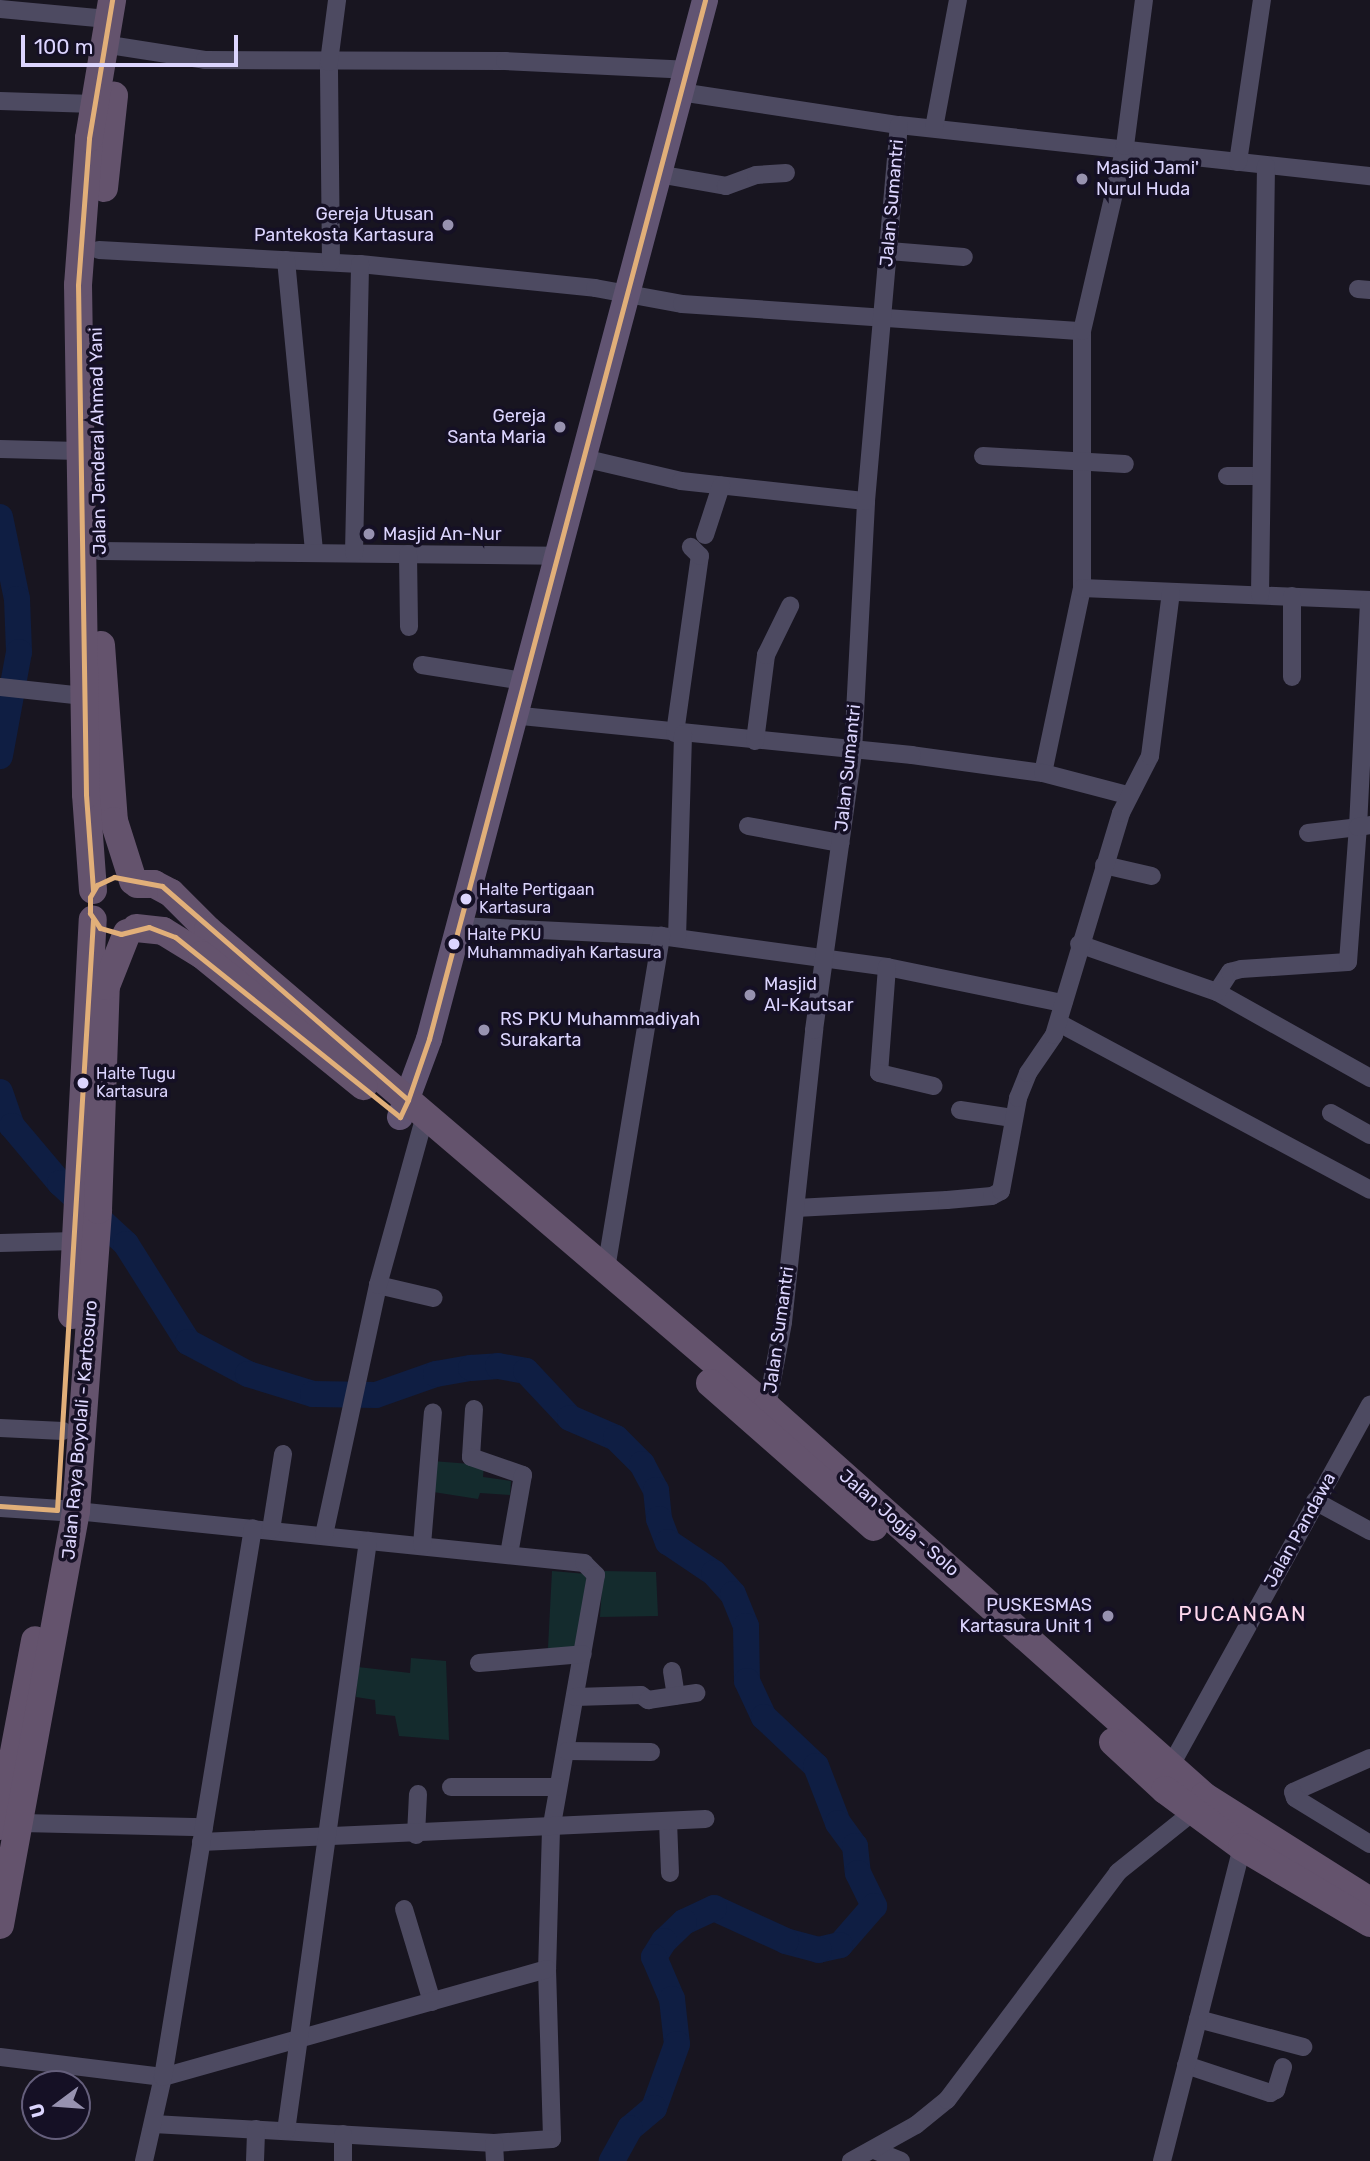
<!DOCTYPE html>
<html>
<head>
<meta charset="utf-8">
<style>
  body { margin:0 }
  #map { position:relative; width:1370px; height:2161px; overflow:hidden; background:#181520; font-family:Rubik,sans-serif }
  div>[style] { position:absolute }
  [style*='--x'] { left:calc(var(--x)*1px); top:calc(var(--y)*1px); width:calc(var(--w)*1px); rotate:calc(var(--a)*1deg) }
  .green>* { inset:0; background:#142b2d }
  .river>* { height:26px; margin:-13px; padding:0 13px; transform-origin:13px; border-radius:13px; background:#0f1e43 }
  .minor>* { height:18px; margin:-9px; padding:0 9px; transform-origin:9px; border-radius:9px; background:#4d4a61 }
  .tertiary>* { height:21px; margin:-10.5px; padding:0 10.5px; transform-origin:10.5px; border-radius:10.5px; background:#4d4a61 }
  .primary>* { height:26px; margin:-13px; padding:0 13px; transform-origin:13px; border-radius:13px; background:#615472 }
  .trunk>* { height:28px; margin:-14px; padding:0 14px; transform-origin:14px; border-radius:14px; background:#64536d }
  .bus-1>* { height:5px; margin:-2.5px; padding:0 2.5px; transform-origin:2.5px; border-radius:2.5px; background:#e1af79 }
  .dots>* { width:19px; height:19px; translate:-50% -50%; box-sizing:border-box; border:4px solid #151025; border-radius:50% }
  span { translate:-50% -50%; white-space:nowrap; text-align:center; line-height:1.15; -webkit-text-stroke:7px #151025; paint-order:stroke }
  .bus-label { font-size:16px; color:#dcd5fe }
  .left { translate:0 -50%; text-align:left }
  .poi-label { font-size:18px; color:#dcd5fe }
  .right { translate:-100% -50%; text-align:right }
  .street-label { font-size:18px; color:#dcd5fe }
  .quarter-label { font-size:21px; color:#fed7ed; letter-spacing:2px }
  .north { position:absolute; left:21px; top:2070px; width:70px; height:70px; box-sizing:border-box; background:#151025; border:2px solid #655f7c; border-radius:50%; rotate:254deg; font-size:19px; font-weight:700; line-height:28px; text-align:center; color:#dcd5fe }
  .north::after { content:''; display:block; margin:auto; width:24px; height:32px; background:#9792b0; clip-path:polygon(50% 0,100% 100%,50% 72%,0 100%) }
  .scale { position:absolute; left:21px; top:35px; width:217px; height:32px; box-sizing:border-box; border:4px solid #dcd5fe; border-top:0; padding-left:9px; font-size:21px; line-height:24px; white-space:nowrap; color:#dcd5fe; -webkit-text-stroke:5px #151025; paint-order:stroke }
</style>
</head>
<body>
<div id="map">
  <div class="green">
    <i style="clip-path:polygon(432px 1461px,484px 1465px,483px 1477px,511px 1481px,510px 1495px,480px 1493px,478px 1499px,427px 1491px)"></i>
    <i style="clip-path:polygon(552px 1571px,587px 1574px,578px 1648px,548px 1648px)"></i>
    <i style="clip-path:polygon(603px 1571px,656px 1572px,658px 1616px,600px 1617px)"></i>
    <i style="clip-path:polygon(411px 1658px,446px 1661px,449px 1740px,399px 1736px,395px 1716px,376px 1714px,375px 1700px,356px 1697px,358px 1667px,410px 1673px)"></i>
  </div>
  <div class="river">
    <i style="--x:0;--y:517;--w:84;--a:78.3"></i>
    <i style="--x:17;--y:599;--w:53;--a:87.8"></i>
    <i style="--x:19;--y:652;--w:106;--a:100.4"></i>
    <i style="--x:0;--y:1092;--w:36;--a:71"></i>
    <i style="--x:12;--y:1126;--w:75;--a:49.9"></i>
    <i style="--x:60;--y:1183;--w:90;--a:42.7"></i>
    <i style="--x:126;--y:1244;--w:116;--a:57.7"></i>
    <i style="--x:188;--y:1342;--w:68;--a:28.1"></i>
    <i style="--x:248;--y:1374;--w:68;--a:17.1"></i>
    <i style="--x:313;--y:1394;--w:63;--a:0.9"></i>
    <i style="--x:376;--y:1395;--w:64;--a:-19.3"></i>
    <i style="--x:436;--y:1374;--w:36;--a:-10"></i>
    <i style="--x:471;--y:1368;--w:27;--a:-4"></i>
    <i style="--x:498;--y:1366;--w:28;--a:10"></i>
    <i style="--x:526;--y:1371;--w:64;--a:46.9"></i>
    <i style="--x:570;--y:1418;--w:50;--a:23.5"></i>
    <i style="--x:616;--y:1438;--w:37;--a:45"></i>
    <i style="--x:642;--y:1464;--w:30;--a:62"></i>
    <i style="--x:656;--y:1490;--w:29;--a:84"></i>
    <i style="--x:659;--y:1519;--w:25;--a:69"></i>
    <i style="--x:668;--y:1542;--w:55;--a:34"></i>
    <i style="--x:714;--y:1573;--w:28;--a:48"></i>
    <i style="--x:733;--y:1594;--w:35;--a:68"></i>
    <i style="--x:746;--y:1626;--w:55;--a:89"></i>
    <i style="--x:747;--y:1681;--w:40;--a:65"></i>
    <i style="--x:764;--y:1717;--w:71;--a:43.3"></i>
    <i style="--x:816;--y:1766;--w:61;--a:68.9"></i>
    <i style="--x:838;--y:1823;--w:29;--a:54"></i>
    <i style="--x:855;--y:1846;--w:27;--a:84"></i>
    <i style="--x:858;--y:1873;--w:37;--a:64"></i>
    <i style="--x:874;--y:1906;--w:52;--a:131.1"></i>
    <i style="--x:840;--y:1945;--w:22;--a:167"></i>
    <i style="--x:819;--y:1950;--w:34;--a:-165"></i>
    <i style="--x:786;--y:1941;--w:79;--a:-155.4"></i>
    <i style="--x:714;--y:1908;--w:33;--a:155"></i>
    <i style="--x:684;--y:1922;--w:28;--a:136"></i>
    <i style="--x:664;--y:1941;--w:19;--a:122"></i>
    <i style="--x:654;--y:1957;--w:46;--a:66.8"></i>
    <i style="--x:672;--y:1999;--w:45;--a:83.7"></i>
    <i style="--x:677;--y:2044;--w:68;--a:109.8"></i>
    <i style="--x:654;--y:2108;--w:31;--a:140"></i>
    <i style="--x:630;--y:2128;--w:38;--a:119"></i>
  </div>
  <div class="minor">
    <i style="--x:0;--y:9;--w:108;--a:5.3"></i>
    <i style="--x:103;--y:44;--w:103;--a:8.9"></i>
    <i style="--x:205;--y:60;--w:300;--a:0.2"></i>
    <i style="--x:505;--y:61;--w:181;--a:2.8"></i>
    <i style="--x:680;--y:92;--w:221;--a:8.6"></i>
    <i style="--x:899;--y:125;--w:474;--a:6.2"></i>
    <i style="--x:0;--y:101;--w:94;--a:1.8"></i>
    <i style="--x:934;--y:128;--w:130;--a:-79.4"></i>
    <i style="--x:1238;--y:162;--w:164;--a:-81.6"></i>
    <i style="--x:658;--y:174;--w:69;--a:10"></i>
    <i style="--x:726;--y:186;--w:32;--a:-20"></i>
    <i style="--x:756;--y:175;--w:30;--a:-4"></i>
    <i style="--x:99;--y:250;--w:261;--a:3.1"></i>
    <i style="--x:360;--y:264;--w:236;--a:5.8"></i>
    <i style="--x:595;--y:288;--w:88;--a:10.4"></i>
    <i style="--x:682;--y:304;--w:401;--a:3.9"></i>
    <i style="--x:1082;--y:331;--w:257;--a:90"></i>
    <i style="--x:1082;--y:588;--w:189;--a:101.9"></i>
    <i style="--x:1043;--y:773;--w:132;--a:-172.2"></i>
    <i style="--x:912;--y:755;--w:400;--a:-174.3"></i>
    <i style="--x:889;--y:251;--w:75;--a:4.6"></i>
    <i style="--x:286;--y:260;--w:293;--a:84.5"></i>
    <i style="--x:331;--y:262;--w:200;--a:-90.6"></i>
    <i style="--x:329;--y:62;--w:63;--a:-82.6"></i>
    <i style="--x:1358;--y:289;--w:12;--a:5"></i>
    <i style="--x:1082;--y:331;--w:190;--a:-76.9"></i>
    <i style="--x:1125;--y:146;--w:147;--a:-82.6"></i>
    <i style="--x:0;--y:449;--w:79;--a:1.5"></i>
    <i style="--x:983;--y:456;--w:142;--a:3.2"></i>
    <i style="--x:583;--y:458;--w:101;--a:13.2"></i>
    <i style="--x:681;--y:481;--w:186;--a:6.2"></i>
    <i style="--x:1227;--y:476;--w:34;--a:0"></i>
    <i style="--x:705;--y:535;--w:52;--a:-71.9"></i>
    <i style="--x:99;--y:551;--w:458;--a:0.6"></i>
    <i style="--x:354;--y:553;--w:289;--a:-88.8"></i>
    <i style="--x:408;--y:554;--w:73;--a:89.2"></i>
    <i style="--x:1082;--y:588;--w:288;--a:2.4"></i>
    <i style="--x:1260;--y:595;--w:429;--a:-89.2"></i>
    <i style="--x:422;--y:665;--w:102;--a:9"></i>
    <i style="--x:1292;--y:677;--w:81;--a:-90"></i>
    <i style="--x:0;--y:687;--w:84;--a:6.1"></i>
    <i style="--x:675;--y:733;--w:179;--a:-82"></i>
    <i style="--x:700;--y:556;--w:13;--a:-135"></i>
    <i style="--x:755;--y:741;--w:87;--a:-82.7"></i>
    <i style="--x:766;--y:655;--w:55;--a:-63.9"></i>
    <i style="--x:1043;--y:773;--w:87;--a:14.7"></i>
    <i style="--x:748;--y:826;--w:94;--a:10.5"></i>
    <i style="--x:1308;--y:833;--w:50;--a:-6.8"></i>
    <i style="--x:1358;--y:827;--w:227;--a:-87.2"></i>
    <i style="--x:1104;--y:865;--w:49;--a:12.9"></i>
    <i style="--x:459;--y:926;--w:202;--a:2.8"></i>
    <i style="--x:661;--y:936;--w:228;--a:7.8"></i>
    <i style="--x:887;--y:967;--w:180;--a:11.6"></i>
    <i style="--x:677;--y:938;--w:204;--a:-88.3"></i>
    <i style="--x:1079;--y:944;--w:146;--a:19.2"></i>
    <i style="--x:1217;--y:992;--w:176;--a:29.3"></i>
    <i style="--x:887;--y:967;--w:106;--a:94.3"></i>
    <i style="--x:879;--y:1073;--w:56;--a:13.5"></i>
    <i style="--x:1217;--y:992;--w:24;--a:-57"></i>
    <i style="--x:1230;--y:972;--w:11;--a:-15"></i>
    <i style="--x:1241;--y:969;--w:107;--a:-3.7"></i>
    <i style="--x:1348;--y:962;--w:135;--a:-85.8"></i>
    <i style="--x:1358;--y:827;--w:12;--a:-9"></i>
    <i style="--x:1059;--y:1023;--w:353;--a:28.2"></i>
    <i style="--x:960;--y:1110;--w:53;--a:8.7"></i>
    <i style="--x:1331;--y:1113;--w:45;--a:29.4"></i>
    <i style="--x:796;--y:1208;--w:151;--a:-3"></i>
    <i style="--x:947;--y:1200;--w:45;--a:-5.1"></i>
    <i style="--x:992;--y:1196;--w:10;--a:-29"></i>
    <i style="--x:1001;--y:1191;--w:95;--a:-79.6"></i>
    <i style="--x:1018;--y:1098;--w:27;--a:-68"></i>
    <i style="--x:1028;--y:1073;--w:46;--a:-55.6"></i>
    <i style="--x:1054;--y:1035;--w:232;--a:-73.2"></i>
    <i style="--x:1121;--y:813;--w:64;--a:-63"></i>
    <i style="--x:1150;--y:756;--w:165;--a:-82.7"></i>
    <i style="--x:0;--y:1243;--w:75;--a:-1.5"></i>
    <i style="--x:606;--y:1269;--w:338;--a:-80.6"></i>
    <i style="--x:378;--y:1285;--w:57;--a:13.1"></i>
    <i style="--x:767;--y:1407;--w:86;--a:-79.3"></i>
    <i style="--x:783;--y:1322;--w:294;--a:-83.9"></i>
    <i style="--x:814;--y:1030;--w:282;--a:-82"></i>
    <i style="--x:853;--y:751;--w:250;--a:-87"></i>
    <i style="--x:866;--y:501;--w:377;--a:-85"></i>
    <i style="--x:474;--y:1409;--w:48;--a:93.6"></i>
    <i style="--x:471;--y:1457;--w:55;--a:19.1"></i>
    <i style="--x:523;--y:1475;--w:80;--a:100"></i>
    <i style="--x:0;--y:1428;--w:63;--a:2.7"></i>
    <i style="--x:1315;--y:1501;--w:63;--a:28.6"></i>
    <i style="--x:76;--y:1511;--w:511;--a:5.84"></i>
    <i style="--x:584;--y:1563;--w:17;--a:45"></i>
    <i style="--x:596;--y:1575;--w:258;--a:100"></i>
    <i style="--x:551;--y:1829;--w:140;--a:91.6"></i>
    <i style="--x:547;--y:1969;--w:170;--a:88.3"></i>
    <i style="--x:552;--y:2139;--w:58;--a:176.1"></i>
    <i style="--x:494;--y:2143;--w:341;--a:-176.8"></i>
    <i style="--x:271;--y:1530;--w:77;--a:-81"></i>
    <i style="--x:324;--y:1535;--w:256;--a:-77.8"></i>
    <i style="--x:378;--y:1285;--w:176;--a:-74.5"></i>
    <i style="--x:422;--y:1545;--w:133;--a:-85.3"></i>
    <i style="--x:479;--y:1663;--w:104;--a:-4.9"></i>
    <i style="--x:672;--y:1671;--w:25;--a:81"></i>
    <i style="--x:575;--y:1697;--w:66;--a:-1.7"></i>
    <i style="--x:641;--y:1695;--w:9;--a:36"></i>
    <i style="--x:648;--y:1700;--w:49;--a:-8.3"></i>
    <i style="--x:567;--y:1751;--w:84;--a:0.7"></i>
    <i style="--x:1370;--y:1758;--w:84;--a:156.2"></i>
    <i style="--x:1293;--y:1792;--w:6;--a:72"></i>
    <i style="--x:1295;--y:1798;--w:88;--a:31.5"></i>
    <i style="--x:1170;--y:1767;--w:414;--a:-61.1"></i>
    <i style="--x:451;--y:1787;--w:107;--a:0"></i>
    <i style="--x:668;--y:1821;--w:52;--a:87.8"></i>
    <i style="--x:22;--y:1823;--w:182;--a:1.3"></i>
    <i style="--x:416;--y:1835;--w:41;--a:-87.2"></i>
    <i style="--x:201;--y:1842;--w:505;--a:-2.61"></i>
    <i style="--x:404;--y:1909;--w:97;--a:73.2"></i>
    <i style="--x:1198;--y:2019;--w:109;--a:14.9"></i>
    <i style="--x:0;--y:2057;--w:164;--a:7"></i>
    <i style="--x:163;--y:2077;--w:399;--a:-15.7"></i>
    <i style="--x:1186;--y:2065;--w:89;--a:18.4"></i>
    <i style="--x:1270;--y:2093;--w:7;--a:-27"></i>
    <i style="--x:1276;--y:2090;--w:24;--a:-73"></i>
    <i style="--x:286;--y:2131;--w:596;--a:-82.09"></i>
    <i style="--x:494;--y:2143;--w:18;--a:87"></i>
    <i style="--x:874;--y:2150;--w:29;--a:22"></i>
    <i style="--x:144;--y:2161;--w:86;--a:-77.3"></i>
    <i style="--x:163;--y:2077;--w:556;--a:-80.69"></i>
    <i style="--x:255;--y:2161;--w:32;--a:-88"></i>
    <i style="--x:343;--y:2161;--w:27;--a:-90"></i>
    <i style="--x:851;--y:2161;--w:74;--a:-29"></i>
    <i style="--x:916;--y:2125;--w:40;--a:-39"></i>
    <i style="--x:947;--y:2100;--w:285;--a:-53.1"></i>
    <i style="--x:1118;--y:1872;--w:96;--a:-38.7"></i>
    <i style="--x:1162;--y:2161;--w:324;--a:-75.7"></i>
  </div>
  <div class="tertiary">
    <i style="--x:0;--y:1506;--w:76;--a:3.8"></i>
  </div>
  <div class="primary">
    <i style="--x:400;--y:1117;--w:83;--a:-69.6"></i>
    <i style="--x:429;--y:1039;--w:1075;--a:-75.12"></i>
  </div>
  <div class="trunk">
    <i style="--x:104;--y:188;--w:93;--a:-83.8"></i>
    <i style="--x:101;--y:645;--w:176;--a:85.8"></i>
    <i style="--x:114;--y:821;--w:63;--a:72.4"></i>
    <i style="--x:137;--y:884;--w:17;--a:0"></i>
    <i style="--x:154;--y:884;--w:19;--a:28"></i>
    <i style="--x:171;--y:893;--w:52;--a:45"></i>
    <i style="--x:208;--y:930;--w:735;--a:40.47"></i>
    <i style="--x:767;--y:1407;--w:585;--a:41.67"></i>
    <i style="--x:1204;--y:1796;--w:196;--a:32.3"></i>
    <i style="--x:93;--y:890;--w:96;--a:-94.2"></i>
    <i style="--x:86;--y:794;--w:509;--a:-90.9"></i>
    <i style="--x:78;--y:285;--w:147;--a:-85.7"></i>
    <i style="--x:89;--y:138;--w:140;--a:-80.5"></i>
    <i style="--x:136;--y:928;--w:27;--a:6"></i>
    <i style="--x:163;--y:931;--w:46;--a:31.6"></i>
    <i style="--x:202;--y:955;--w:208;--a:39.1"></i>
    <i style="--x:72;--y:1315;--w:396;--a:-87"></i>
    <i style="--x:710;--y:1383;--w:218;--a:41.3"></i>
    <i style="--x:1113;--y:1742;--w:71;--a:42.7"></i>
    <i style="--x:1165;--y:1790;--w:96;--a:36.5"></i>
    <i style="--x:1242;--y:1847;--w:149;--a:30.7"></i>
    <i style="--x:0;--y:1826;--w:189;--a:-79.3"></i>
    <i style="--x:0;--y:1925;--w:421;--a:-79.6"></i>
    <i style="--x:76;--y:1511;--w:302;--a:-85.8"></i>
    <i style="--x:98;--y:1210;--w:224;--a:-88"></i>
    <i style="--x:106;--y:986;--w:57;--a:-68.4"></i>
  </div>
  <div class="bus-1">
    <i style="--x:114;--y:877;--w:49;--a:10.6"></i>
    <i style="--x:162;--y:886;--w:326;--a:41"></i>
    <i style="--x:408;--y:1100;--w:19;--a:115"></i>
    <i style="--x:400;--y:1117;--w:288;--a:-141.3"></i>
    <i style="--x:175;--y:937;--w:28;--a:-159"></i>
    <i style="--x:149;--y:927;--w:29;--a:166"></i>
    <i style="--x:121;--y:934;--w:22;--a:-164"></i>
    <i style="--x:100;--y:928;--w:18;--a:-124"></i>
    <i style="--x:90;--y:913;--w:16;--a:-90"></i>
    <i style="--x:90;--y:897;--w:14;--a:-60"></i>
    <i style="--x:97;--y:885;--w:19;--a:-25"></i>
    <i style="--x:93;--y:890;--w:96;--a:-94.2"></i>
    <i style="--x:86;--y:794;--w:509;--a:-90.9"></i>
    <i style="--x:78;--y:285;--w:147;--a:-85.7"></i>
    <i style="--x:89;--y:138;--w:140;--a:-80.5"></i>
    <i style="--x:408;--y:1100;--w:65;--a:-71"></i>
    <i style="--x:429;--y:1039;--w:1075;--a:-75.12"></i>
    <i style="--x:0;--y:1506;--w:57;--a:4"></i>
    <i style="--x:57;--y:1510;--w:591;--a:-86.51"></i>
  </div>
  <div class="dots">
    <i style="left:1082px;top:179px;background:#9792b0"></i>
    <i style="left:448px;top:225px;background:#9792b0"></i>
    <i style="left:560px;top:427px;background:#9792b0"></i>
    <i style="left:369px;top:534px;background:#9792b0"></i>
    <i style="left:466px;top:899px;background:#dcd5fe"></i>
    <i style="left:454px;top:944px;background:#dcd5fe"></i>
    <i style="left:750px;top:995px;background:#9792b0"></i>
    <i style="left:484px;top:1030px;background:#9792b0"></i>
    <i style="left:83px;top:1083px;background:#dcd5fe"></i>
    <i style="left:1108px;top:1616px;background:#9792b0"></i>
  </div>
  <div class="bus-label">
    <span class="left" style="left:479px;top:899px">Halte Pertigaan<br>Kartasura</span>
    <span class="left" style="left:467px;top:944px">Halte PKU<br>Muhammadiyah Kartasura</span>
    <span class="left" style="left:96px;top:1083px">Halte Tugu<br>Kartasura</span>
  </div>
  <div class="poi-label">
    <span class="left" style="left:1096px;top:179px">Masjid Jami'<br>Nurul Huda</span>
    <span class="right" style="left:434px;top:225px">Gereja Utusan<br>Pantekosta Kartasura</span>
    <span class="right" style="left:546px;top:427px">Gereja<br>Santa Maria</span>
    <span class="left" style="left:383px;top:534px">Masjid An-Nur</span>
    <span class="left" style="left:764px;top:995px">Masjid<br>Al-Kautsar</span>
    <span class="left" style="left:500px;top:1030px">RS PKU Muhammadiyah<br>Surakarta</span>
    <span class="right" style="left:1092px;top:1616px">PUSKESMAS<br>Kartasura Unit 1</span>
  </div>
  <div class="street-label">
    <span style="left:892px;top:203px;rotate:-85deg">Jalan Sumantri</span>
    <span style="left:98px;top:441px;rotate:-91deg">Jalan Jenderal Ahmad Yani</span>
    <span style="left:848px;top:768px;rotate:-84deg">Jalan Sumantri</span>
    <span style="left:779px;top:1330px;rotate:-82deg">Jalan Sumantri</span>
    <span style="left:80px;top:1430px;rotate:-85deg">Jalan Raya Boyolali - Kartosuro</span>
    <span style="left:899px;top:1523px;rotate:41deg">Jalan Jogja - Solo</span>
    <span style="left:1300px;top:1530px;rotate:-61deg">Jalan Pandawa</span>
  </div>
  <div class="quarter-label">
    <span style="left:1243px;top:1614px">PUCANGAN</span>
  </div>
  <div class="north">U</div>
  <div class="scale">100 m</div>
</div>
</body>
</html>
